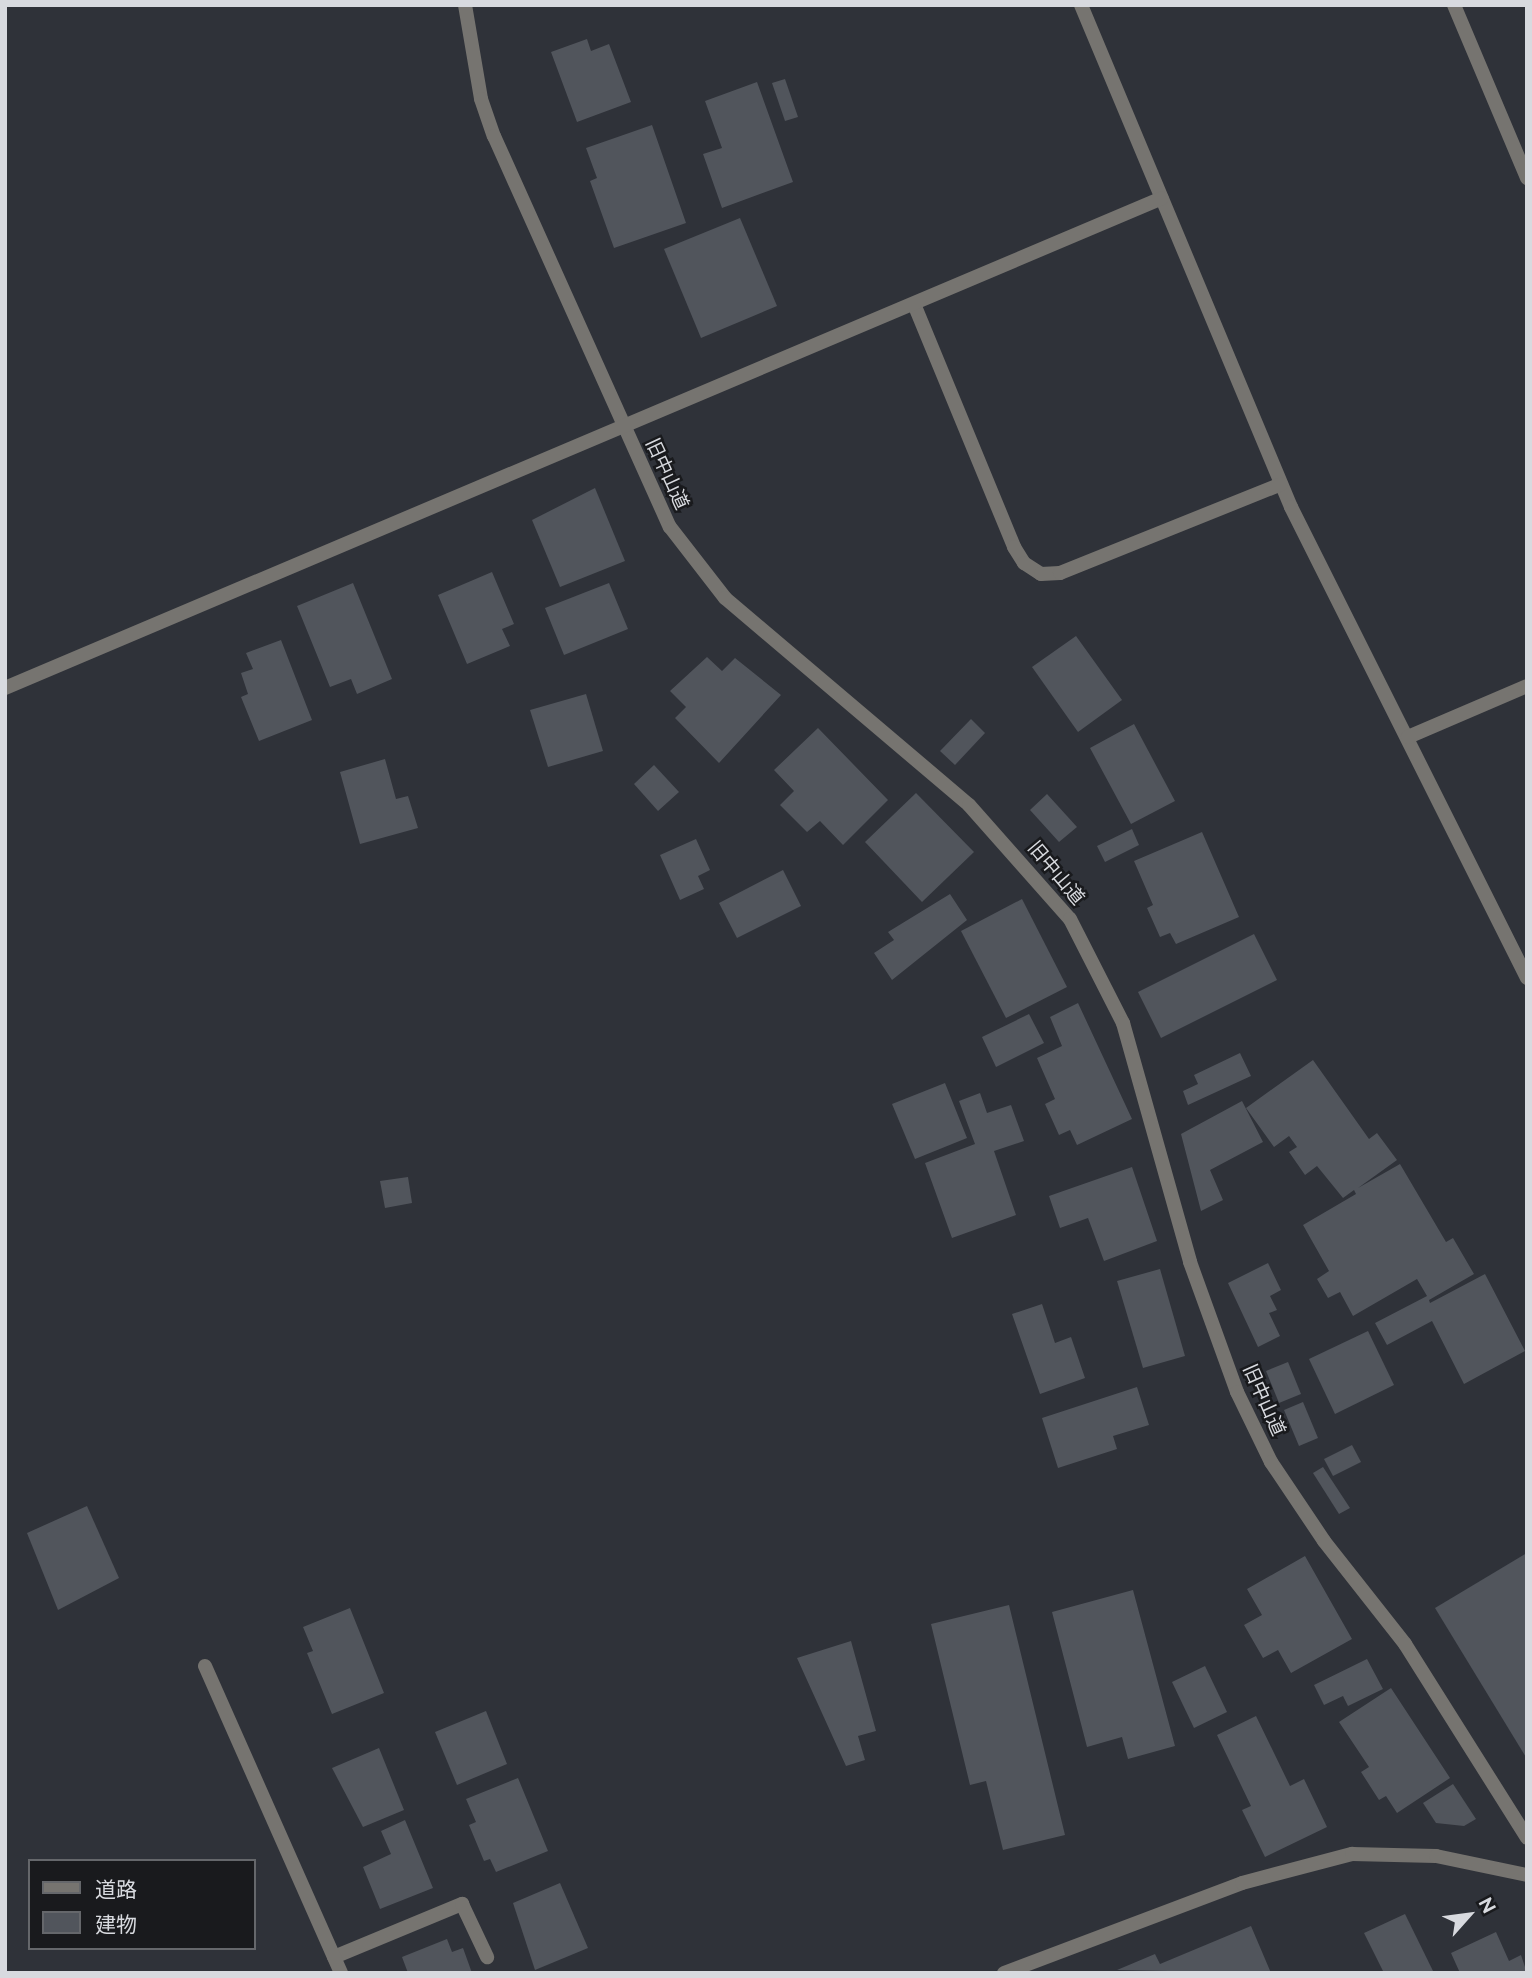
<!DOCTYPE html>
<html>
<head>
<meta charset="utf-8">
<style>
  body { margin:0 }
  #map { position:relative; width:1532px; height:1978px; overflow:hidden; background:#2f3239; font-family:Raleway,"Noto Sans JP",sans-serif }
  div>[style] { position:absolute }
  [style*='--x'] { left:calc(var(--x)*1px); top:calc(var(--y)*1px); width:calc(var(--w)*1px); rotate:calc(var(--a)*1deg) }
  .building>* { inset:0; background:#51555c }
  .service>* { height:14px; margin:-7px; padding:0 7px; transform-origin:7px; border-radius:7px; background:#767470 }
  .minor>* { height:14px; margin:-7px; padding:0 7px; transform-origin:7px; border-radius:7px; background:#767470 }
  .tertiary>* { height:14px; margin:-7px; padding:0 7px; transform-origin:7px; border-radius:7px; background:#767470 }
  span { translate:-50% -50%; white-space:nowrap; text-align:center; line-height:1.15; -webkit-text-stroke:5px #191a1d; paint-order:stroke }
  .street-label { font-size:19px; color:#d8dadf }
  .frame { position:absolute; inset:0; border:7px solid #d8dadf; pointer-events:none }
  .legend { position:absolute; left:28px; top:1859px; width:228px; height:91px; box-sizing:border-box; background:#191a1d; border:2px solid #65676b; margin:0; padding:9px 12px; list-style:none; font-size:21px; color:#d8dadf }
  .legend li { display:flex; align-items:center; gap:14px; height:35px }
  .legend b { width:35px; border:2px solid #65676b }
  .north { position:absolute; left:1434px; top:1880px; width:70px; height:70px; -webkit-text-stroke:5px #191a1d; paint-order:stroke; rotate:62deg; font-size:19px; font-weight:700; line-height:28px; text-align:center; color:#d8dadf }
  .north::after { content:''; display:block; margin:auto; width:24px; height:32px; background:#d8dadf; clip-path:polygon(50% 0,100% 100%,50% 72%,0 100%) }
</style>
</head>
<body>
<div id="map">
  <div class="building">
    <i style="clip-path:polygon(587px 39px,591px 51px,609px 44px,631px 102px,577px 122px,551px 52px)"></i>
    <i style="clip-path:polygon(785px 79px,798px 117px,785px 121px,772px 83px)"></i>
    <i style="clip-path:polygon(757px 82px,793px 182px,722px 208px,703px 154px,722px 148px,705px 101px)"></i>
    <i style="clip-path:polygon(652px 125px,686px 223px,614px 248px,590px 181px,597px 178px,586px 148px)"></i>
    <i style="clip-path:polygon(740px 218px,777px 306px,701px 338px,664px 249px)"></i>
    <i style="clip-path:polygon(595px 488px,625px 561px,560px 587px,532px 520px)"></i>
    <i style="clip-path:polygon(492px 572px,514px 624px,502px 629px,510px 646px,467px 664px,438px 595px)"></i>
    <i style="clip-path:polygon(353px 583px,392px 679px,357px 694px,351px 679px,330px 687px,297px 606px)"></i>
    <i style="clip-path:polygon(609px 583px,628px 629px,564px 655px,545px 608px)"></i>
    <i style="clip-path:polygon(1076px 636px,1122px 700px,1078px 732px,1032px 667px)"></i>
    <i style="clip-path:polygon(281px 640px,312px 720px,259px 741px,241px 697px,248px 694px,241px 673px,253px 669px,246px 653px)"></i>
    <i style="clip-path:polygon(707px 657px,722px 671px,735px 658px,781px 695px,719px 763px,675px 718px,686px 707px,670px 691px)"></i>
    <i style="clip-path:polygon(586px 694px,603px 751px,548px 767px,530px 710px)"></i>
    <i style="clip-path:polygon(971px 719px,985px 733px,955px 765px,940px 751px)"></i>
    <i style="clip-path:polygon(1134px 724px,1175px 801px,1131px 824px,1090px 748px)"></i>
    <i style="clip-path:polygon(818px 728px,888px 800px,843px 845px,820px 821px,807px 832px,780px 805px,794px 791px,774px 770px)"></i>
    <i style="clip-path:polygon(385px 759px,396px 799px,408px 796px,418px 828px,360px 844px,340px 772px)"></i>
    <i style="clip-path:polygon(654px 765px,679px 792px,658px 811px,634px 784px)"></i>
    <i style="clip-path:polygon(916px 793px,974px 852px,922px 902px,865px 842px)"></i>
    <i style="clip-path:polygon(1047px 794px,1077px 827px,1059px 842px,1030px 810px)"></i>
    <i style="clip-path:polygon(1132px 829px,1139px 845px,1105px 862px,1097px 846px)"></i>
    <i style="clip-path:polygon(1202px 832px,1239px 917px,1176px 944px,1170px 933px,1160px 937px,1147px 908px,1153px 905px,1134px 861px)"></i>
    <i style="clip-path:polygon(696px 839px,710px 870px,698px 876px,704px 889px,680px 900px,660px 855px)"></i>
    <i style="clip-path:polygon(783px 870px,801px 906px,737px 938px,719px 903px)"></i>
    <i style="clip-path:polygon(950px 894px,967px 920px,892px 980px,874px 953px,894px 940px,888px 932px)"></i>
    <i style="clip-path:polygon(1022px 899px,1067px 987px,1006px 1018px,961px 931px)"></i>
    <i style="clip-path:polygon(1254px 934px,1277px 980px,1161px 1038px,1138px 992px)"></i>
    <i style="clip-path:polygon(1078px 1003px,1132px 1119px,1077px 1145px,1070px 1130px,1059px 1135px,1045px 1104px,1055px 1099px,1037px 1058px,1062px 1046px,1050px 1017px)"></i>
    <i style="clip-path:polygon(1029px 1014px,1044px 1043px,996px 1067px,982px 1037px)"></i>
    <i style="clip-path:polygon(1240px 1053px,1251px 1076px,1188px 1105px,1183px 1091px,1198px 1084px,1194px 1075px)"></i>
    <i style="clip-path:polygon(1313px 1060px,1369px 1139px,1377px 1133px,1397px 1160px,1358px 1188px,1400px 1164px,1446px 1242px,1453px 1238px,1474px 1274px,1429px 1300px,1430px 1303px,1485px 1274px,1525px 1351px,1464px 1384px,1432px 1321px,1387px 1345px,1375px 1323px,1427px 1296px,1417px 1279px,1353px 1316px,1340px 1292px,1328px 1298px,1317px 1279px,1329px 1271px,1303px 1225px,1356px 1194px,1354px 1190px,1343px 1198px,1317px 1166px,1305px 1175px,1289px 1152px,1297px 1147px,1289px 1136px,1274px 1147px,1246px 1108px)"></i>
    <i style="clip-path:polygon(945px 1083px,967px 1138px,915px 1159px,892px 1104px)"></i>
    <i style="clip-path:polygon(980px 1093px,987px 1113px,1011px 1105px,1024px 1141px,994px 1151px,1016px 1215px,952px 1238px,925px 1163px,975px 1144px,959px 1101px)"></i>
    <i style="clip-path:polygon(1242px 1101px,1263px 1142px,1210px 1170px,1223px 1200px,1201px 1211px,1181px 1134px)"></i>
    <i style="clip-path:polygon(1132px 1167px,1157px 1241px,1104px 1261px,1088px 1218px,1060px 1228px,1049px 1196px)"></i>
    <i style="clip-path:polygon(408px 1177px,412px 1203px,385px 1208px,380px 1181px)"></i>
    <i style="clip-path:polygon(1268px 1263px,1281px 1290px,1270px 1296px,1277px 1310px,1269px 1313px,1280px 1336px,1258px 1347px,1228px 1283px)"></i>
    <i style="clip-path:polygon(1160px 1269px,1185px 1356px,1143px 1368px,1117px 1281px)"></i>
    <i style="clip-path:polygon(1042px 1304px,1055px 1343px,1071px 1337px,1085px 1378px,1040px 1394px,1012px 1314px)"></i>
    <i style="clip-path:polygon(1368px 1331px,1394px 1385px,1335px 1414px,1309px 1359px)"></i>
    <i style="clip-path:polygon(1288px 1362px,1301px 1394px,1279px 1403px,1266px 1371px)"></i>
    <i style="clip-path:polygon(1137px 1387px,1149px 1425px,1113px 1436px,1117px 1449px,1058px 1468px,1042px 1418px)"></i>
    <i style="clip-path:polygon(1303px 1402px,1318px 1438px,1299px 1446px,1284px 1410px)"></i>
    <i style="clip-path:polygon(1352px 1445px,1361px 1462px,1333px 1476px,1324px 1459px)"></i>
    <i style="clip-path:polygon(1323px 1467px,1350px 1508px,1339px 1514px,1313px 1473px)"></i>
    <i style="clip-path:polygon(87px 1506px,119px 1578px,58px 1610px,27px 1533px)"></i>
    <i style="clip-path:polygon(1527px 1553px,1527px 1759px,1435px 1608px)"></i>
    <i style="clip-path:polygon(1305px 1556px,1352px 1639px,1291px 1673px,1278px 1650px,1263px 1658px,1244px 1625px,1262px 1615px,1247px 1589px)"></i>
    <i style="clip-path:polygon(1133px 1590px,1175px 1746px,1128px 1759px,1122px 1737px,1087px 1747px,1052px 1612px)"></i>
    <i style="clip-path:polygon(1009px 1605px,1065px 1835px,1003px 1850px,986px 1781px,970px 1785px,931px 1624px)"></i>
    <i style="clip-path:polygon(350px 1608px,384px 1693px,332px 1714px,307px 1653px,313px 1651px,303px 1627px)"></i>
    <i style="clip-path:polygon(851px 1641px,876px 1731px,858px 1736px,865px 1760px,846px 1766px,797px 1658px)"></i>
    <i style="clip-path:polygon(1367px 1659px,1383px 1689px,1348px 1706px,1343px 1696px,1324px 1705px,1314px 1685px)"></i>
    <i style="clip-path:polygon(1205px 1666px,1227px 1712px,1194px 1728px,1172px 1682px)"></i>
    <i style="clip-path:polygon(1391px 1688px,1450px 1778px,1397px 1813px,1386px 1796px,1379px 1800px,1361px 1772px,1369px 1767px,1339px 1722px)"></i>
    <i style="clip-path:polygon(486px 1711px,507px 1764px,457px 1785px,435px 1732px)"></i>
    <i style="clip-path:polygon(1256px 1716px,1290px 1786px,1304px 1779px,1327px 1827px,1265px 1857px,1242px 1810px,1251px 1806px,1217px 1735px)"></i>
    <i style="clip-path:polygon(379px 1748px,404px 1810px,363px 1827px,332px 1768px)"></i>
    <i style="clip-path:polygon(518px 1778px,548px 1851px,496px 1872px,490px 1859px,484px 1861px,469px 1825px,476px 1822px,466px 1799px)"></i>
    <i style="clip-path:polygon(1453px 1784px,1476px 1819px,1464px 1826px,1436px 1823px,1423px 1803px)"></i>
    <i style="clip-path:polygon(405px 1820px,433px 1888px,380px 1909px,363px 1867px,391px 1854px,381px 1831px)"></i>
    <i style="clip-path:polygon(560px 1883px,588px 1948px,535px 1970px,513px 1903px)"></i>
    <i style="clip-path:polygon(1405px 1914px,1434px 1973px,1384px 1973px,1364px 1933px)"></i>
    <i style="clip-path:polygon(1251px 1926px,1271px 1973px,1117px 1970px,1155px 1954px,1160px 1964px)"></i>
    <i style="clip-path:polygon(1496px 1932px,1509px 1961px,1521px 1955px,1527px 1973px,1460px 1973px,1451px 1953px)"></i>
    <i style="clip-path:polygon(447px 1939px,452px 1952px,463px 1948px,472px 1973px,408px 1973px,402px 1957px)"></i>
  </div>
  <div class="service">
    <i style="--x:334;--y:1957;--w:139;--a:-22.5"></i>
    <i style="--x:462;--y:1904;--w:59;--a:64.7"></i>
  </div>
  <div class="minor">
    <i style="--x:465;--y:5;--w:95;--a:80.3"></i>
    <i style="--x:481;--y:99;--w:39;--a:71"></i>
    <i style="--x:494;--y:136;--w:429;--a:65.8"></i>
    <i style="--x:670;--y:527;--w:90;--a:52.2"></i>
    <i style="--x:725;--y:598;--w:320;--a:40.3"></i>
    <i style="--x:969;--y:805;--w:152;--a:48.5"></i>
    <i style="--x:1070;--y:919;--w:117;--a:63"></i>
    <i style="--x:1123;--y:1023;--w:248;--a:74.3"></i>
    <i style="--x:1190;--y:1262;--w:138;--a:70.1"></i>
    <i style="--x:1237;--y:1392;--w:78;--a:64.1"></i>
    <i style="--x:1271;--y:1462;--w:95;--a:56.1"></i>
    <i style="--x:1324;--y:1541;--w:131;--a:51.8"></i>
    <i style="--x:1405;--y:1644;--w:229;--a:57.8"></i>
    <i style="--x:1081;--y:5;--w:544;--a:67.3"></i>
    <i style="--x:1291;--y:507;--w:527;--a:63.39"></i>
    <i style="--x:914;--y:304;--w:263;--a:67.6"></i>
    <i style="--x:1014;--y:547;--w:19;--a:58"></i>
    <i style="--x:1024;--y:563;--w:20;--a:33"></i>
    <i style="--x:1041;--y:574;--w:19;--a:-3"></i>
    <i style="--x:1060;--y:573;--w:238;--a:-21.9"></i>
    <i style="--x:5;--y:688;--w:1256;--a:-22.95"></i>
    <i style="--x:1408;--y:737;--w:129;--a:-23.2"></i>
    <i style="--x:205;--y:1666;--w:336;--a:66.1"></i>
    <i style="--x:1004;--y:1973;--w:254;--a:-20.7"></i>
    <i style="--x:1242;--y:1883;--w:114;--a:-14.8"></i>
    <i style="--x:1352;--y:1854;--w:84;--a:1.4"></i>
    <i style="--x:1436;--y:1856;--w:93;--a:11.8"></i>
  </div>
  <div class="tertiary">
    <i style="--x:1454;--y:5;--w:188;--a:67.1"></i>
  </div>
  <div class="street-label">
    <span style="left:667px;top:474px;rotate:65deg">旧中山道</span>
    <span style="left:1056px;top:873px;rotate:50deg">旧中山道</span>
    <span style="left:1264px;top:1400px;rotate:66deg">旧中山道</span>
  </div>
  <div class="frame"></div>
  <ul class="legend">
  <li><b style="height:9px;background:#767470"></b>道路</li>
  <li><b style="height:19px;background:#51555c"></b>建物</li>
  </ul>
  <div class="north">N</div>
</div>
</body>
</html>
